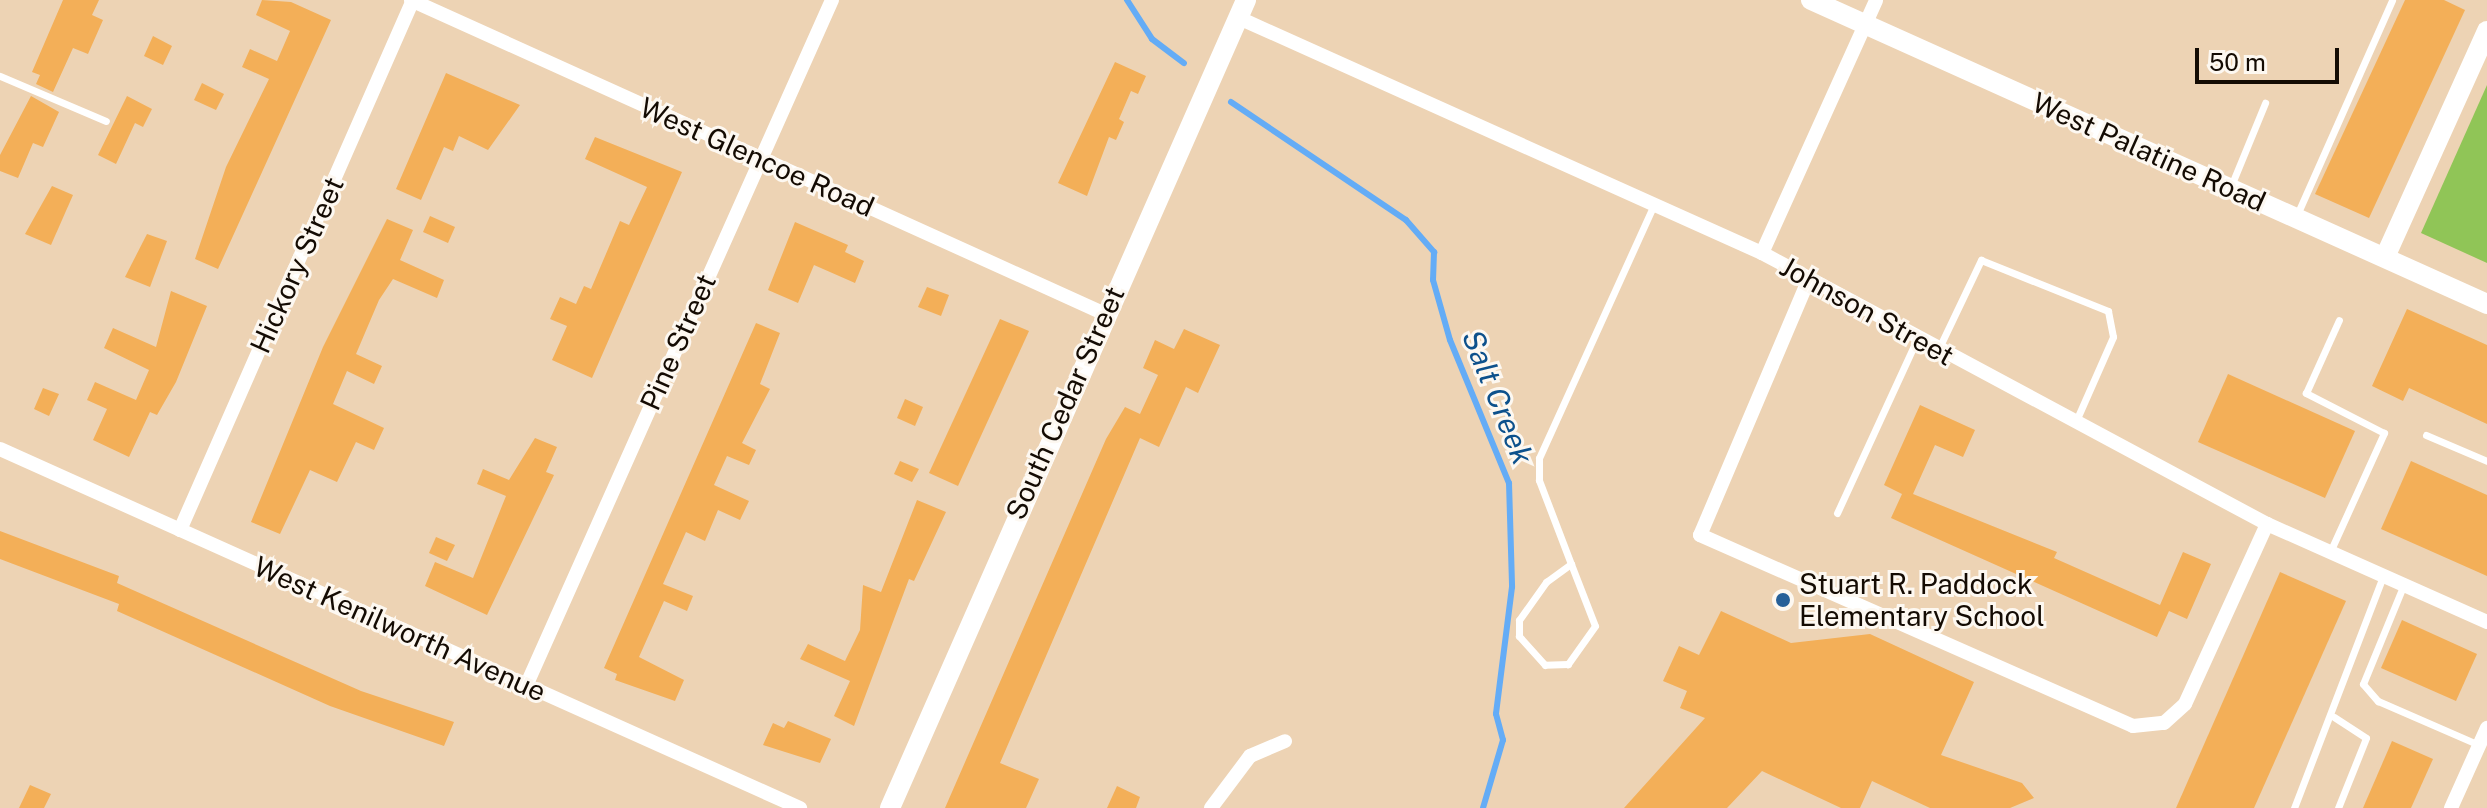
<!DOCTYPE html>
<html>
<head>
<meta charset="utf-8">
<style>
  body { margin:0 }
  #map { position:relative; width:2487px; height:808px; overflow:hidden; background:#edd3b4; font-family:"Public Sans",sans-serif }
  div>[style] { position:absolute }
  [style*='--x'] { left:calc(var(--x)*1px); top:calc(var(--y)*1px); width:calc(var(--w)*1px); rotate:calc(var(--a)*1deg) }
  .green>* { inset:0; background:#90c557 }
  .stream>* { height:6px; margin:-3px; padding:0 3px; transform-origin:3px; border-radius:3px; background:#64acf6 }
  .building>* { inset:0; background:#f3af58 }
  .lane>* { height:7px; margin:-3.5px; padding:0 3.5px; transform-origin:3.5px; border-radius:3.5px; background:#fff }
  .street>* { height:14px; margin:-7px; padding:0 7px; transform-origin:7px; border-radius:7px; background:#fff }
  .secondary>* { height:20px; margin:-10px; padding:0 10px; transform-origin:10px; border-radius:10px; background:#fff }
  .dots>* { width:22px; height:22px; translate:-50% -50%; box-sizing:border-box; border:4px solid #fdf8f1; border-radius:50% }
  span { translate:-50% -50%; white-space:nowrap; text-align:center; line-height:1.15; -webkit-text-stroke:6px #fdf8f1; paint-order:stroke }
  .street-label { font-size:28px; color:#140b03 }
  .poi-label { font-size:28px; color:#140b03 }
  .left { translate:0 -50%; text-align:left }
  .water-label { font-size:30px; color:#0d518c; font-style:italic }
  .scale { position:absolute; left:2195px; top:48px; width:144px; height:36px; box-sizing:border-box; border:4px solid #140b03; border-top:0; padding-left:10px; font-size:24px; line-height:28px; white-space:nowrap; color:#140b03; -webkit-text-stroke:6px #fdf8f1; paint-order:stroke }
</style>
</head>
<body>
<div id="map">
  <div class="green">
    <i style="clip-path:polygon(2487px 85px,2487px 263px,2421px 233px)"></i>
  </div>
  <div class="stream">
    <i style="--x:1127;--y:0;--w:46;--a:57.3"></i>
    <i style="--x:1152;--y:39;--w:40;--a:37"></i>
    <i style="--x:1231;--y:102;--w:211;--a:34"></i>
    <i style="--x:1406;--y:220;--w:43;--a:48.8"></i>
    <i style="--x:1434;--y:252;--w:28;--a:92"></i>
    <i style="--x:1433;--y:280;--w:62;--a:74.2"></i>
    <i style="--x:1450;--y:340;--w:155;--a:67.6"></i>
    <i style="--x:1509;--y:483;--w:104;--a:88.3"></i>
    <i style="--x:1512;--y:587;--w:128;--a:97.2"></i>
    <i style="--x:1496;--y:714;--w:27;--a:75"></i>
    <i style="--x:1503;--y:740;--w:71;--a:106.4"></i>
  </div>
  <div class="building">
    <i style="clip-path:polygon(63px 0,99px 0,92px 15px,103px 20px,88px 54px,73px 48px,53px 92px,36px 84px,40px 75px,32px 72px)"></i>
    <i style="clip-path:polygon(262px 0,291px 2px,331px 20px,218px 269px,195px 259px,226px 167px,269px 79px,242px 67px,250px 49px,277px 61px,290px 31px,256px 15px)"></i>
    <i style="clip-path:polygon(2405px 0,2444px 0,2465px 10px,2369px 218px,2315px 194px)"></i>
    <i style="clip-path:polygon(153px 36px,172px 46px,163px 65px,144px 56px)"></i>
    <i style="clip-path:polygon(1115px 62px,1146px 76px,1138px 94px,1131px 91px,1119px 119px,1124px 122px,1116px 140px,1109px 137px,1087px 196px,1058px 183px)"></i>
    <i style="clip-path:polygon(446px 73px,520px 105px,488px 150px,459px 136px,453px 151px,444px 147px,421px 200px,396px 189px)"></i>
    <i style="clip-path:polygon(202px 83px,224px 94px,216px 110px,194px 100px)"></i>
    <i style="clip-path:polygon(31px 96px,59px 112px,43px 147px,33px 143px,18px 178px,0 171px,0 155px)"></i>
    <i style="clip-path:polygon(127px 96px,152px 109px,143px 127px,135px 123px,116px 164px,98px 155px)"></i>
    <i style="clip-path:polygon(595px 137px,682px 172px,592px 378px,552px 360px,567px 326px,550px 319px,560px 297px,576px 304px,584px 286px,591px 289px,620px 221px,629px 225px,647px 187px,585px 159px)"></i>
    <i style="clip-path:polygon(52px 186px,73px 195px,51px 245px,25px 234px)"></i>
    <i style="clip-path:polygon(430px 216px,455px 227px,448px 243px,423px 232px)"></i>
    <i style="clip-path:polygon(387px 219px,413px 230px,400px 260px,444px 280px,437px 298px,393px 279px,379px 300px,356px 354px,382px 366px,374px 384px,347px 371px,333px 404px,384px 428px,374px 450px,356px 442px,337px 482px,310px 470px,280px 534px,251px 522px,323px 347px)"></i>
    <i style="clip-path:polygon(795px 222px,848px 245px,845px 252px,864px 261px,855px 283px,814px 265px,798px 303px,768px 290px)"></i>
    <i style="clip-path:polygon(147px 234px,167px 241px,150px 287px,125px 277px)"></i>
    <i style="clip-path:polygon(927px 287px,949px 295px,941px 316px,918px 307px)"></i>
    <i style="clip-path:polygon(171px 291px,207px 306px,176px 382px,157px 415px,150px 412px,129px 457px,93px 440px,107px 409px,87px 400px,95px 382px,136px 400px,149px 370px,104px 348px,113px 328px,156px 347px)"></i>
    <i style="clip-path:polygon(2407px 309px,2487px 345px,2487px 424px,2409px 388px,2403px 401px,2372px 386px)"></i>
    <i style="clip-path:polygon(1000px 319px,1029px 331px,958px 486px,929px 473px)"></i>
    <i style="clip-path:polygon(756px 323px,780px 333px,760px 384px,770px 389px,742px 443px,756px 450px,749px 465px,727px 456px,714px 485px,749px 501px,740px 520px,718px 510px,705px 541px,686px 532px,663px 584px,693px 596px,687px 611px,664px 601px,639px 657px,684px 680px,675px 701px,615px 680px,617px 674px,604px 668px)"></i>
    <i style="clip-path:polygon(1184px 329px,1220px 345px,1198px 393px,1186px 387px,1159px 447px,1140px 438px,1000px 763px,1039px 779px,1026px 808px,945px 808px,1106px 439px,1125px 407px,1140px 414px,1158px 375px,1143px 368px,1155px 340px,1174px 349px)"></i>
    <i style="clip-path:polygon(2228px 374px,2355px 431px,2325px 498px,2198px 442px)"></i>
    <i style="clip-path:polygon(43px 388px,59px 394px,49px 416px,34px 409px)"></i>
    <i style="clip-path:polygon(905px 399px,923px 407px,915px 426px,897px 418px)"></i>
    <i style="clip-path:polygon(1920px 405px,1975px 430px,1963px 457px,1935px 445px,1913px 494px,2057px 552px,2054px 558px,2160px 605px,2183px 552px,2211px 564px,2187px 619px,2169px 611px,2157px 637px,1891px 518px,1902px 494px,1884px 485px)"></i>
    <i style="clip-path:polygon(535px 438px,557px 447px,546px 472px,554px 475px,487px 615px,425px 586px,435px 562px,473px 578px,506px 496px,477px 484px,483px 469px,509px 480px)"></i>
    <i style="clip-path:polygon(900px 461px,919px 469px,912px 482px,894px 474px)"></i>
    <i style="clip-path:polygon(2411px 461px,2487px 495px,2487px 576px,2381px 529px)"></i>
    <i style="clip-path:polygon(917px 500px,946px 512px,914px 581px,909px 579px,854px 726px,834px 716px,850px 681px,800px 659px,808px 644px,845px 661px,860px 630px,863px 585px,881px 592px)"></i>
    <i style="clip-path:polygon(0 531px,119px 576px,117px 583px,361px 691px,454px 722px,444px 746px,330px 706px,117px 611px,119px 604px,0 559px)"></i>
    <i style="clip-path:polygon(436px 537px,455px 545px,447px 561px,429px 553px)"></i>
    <i style="clip-path:polygon(2280px 572px,2346px 601px,2254px 808px,2176px 808px)"></i>
    <i style="clip-path:polygon(1721px 611px,1791px 643px,1870px 634px,1974px 682px,1941px 755px,2022px 783px,2034px 798px,2010px 808px,1930px 808px,1872px 781px,1860px 808px,1841px 808px,1762px 771px,1727px 808px,1624px 808px,1705px 718px,1680px 708px,1687px 691px,1663px 681px,1679px 646px,1699px 655px)"></i>
    <i style="clip-path:polygon(2402px 620px,2477px 654px,2456px 701px,2381px 668px)"></i>
    <i style="clip-path:polygon(788px 721px,831px 739px,820px 763px,763px 745px,773px 723px,784px 728px)"></i>
    <i style="clip-path:polygon(2392px 741px,2433px 759px,2411px 808px,2363px 808px)"></i>
    <i style="clip-path:polygon(30px 785px,51px 794px,44px 808px,19px 808px)"></i>
    <i style="clip-path:polygon(1117px 786px,1140px 797px,1136px 808px,1107px 808px)"></i>
  </div>
  <div class="lane">
    <i style="--x:0;--y:76;--w:115;--a:23"></i>
    <i style="--x:2231;--y:186;--w:90;--a:-67.7"></i>
    <i style="--x:2296;--y:217;--w:237;--a:-66.1"></i>
    <i style="--x:1939;--y:348;--w:98;--a:-64.5"></i>
    <i style="--x:1981;--y:260;--w:137;--a:21.9"></i>
    <i style="--x:2108;--y:311;--w:26;--a:79"></i>
    <i style="--x:2113;--y:337;--w:94;--a:113.8"></i>
    <i style="--x:2426;--y:435;--w:66;--a:23.1"></i>
    <i style="--x:1837;--y:513;--w:192;--a:-65.3"></i>
    <i style="--x:2330;--y:552;--w:131;--a:-65.6"></i>
    <i style="--x:2384;--y:433;--w:88;--a:-152.9"></i>
    <i style="--x:2306;--y:393;--w:80;--a:-65.7"></i>
    <i style="--x:1571;--y:564;--w:66;--a:68.8"></i>
    <i style="--x:1595;--y:626;--w:47;--a:125.4"></i>
    <i style="--x:1568;--y:664;--w:23;--a:178"></i>
    <i style="--x:1545;--y:665;--w:39;--a:-132"></i>
    <i style="--x:1519;--y:636;--w:16;--a:-90"></i>
    <i style="--x:1519;--y:620;--w:47;--a:-54.6"></i>
    <i style="--x:1546;--y:582;--w:31;--a:-36"></i>
    <i style="--x:1571;--y:564;--w:90;--a:-110.9"></i>
    <i style="--x:1539;--y:480;--w:22;--a:-90"></i>
    <i style="--x:1539;--y:458;--w:279;--a:-65.6"></i>
    <i style="--x:2404;--y:584;--w:108;--a:112.3"></i>
    <i style="--x:2363;--y:684;--w:23;--a:49"></i>
    <i style="--x:2378;--y:701;--w:110;--a:23.5"></i>
    <i style="--x:2334;--y:717;--w:38;--a:33"></i>
    <i style="--x:2366;--y:738;--w:75;--a:111.8"></i>
    <i style="--x:2294;--y:808;--w:248;--a:-69"></i>
  </div>
  <div class="street">
    <i style="--x:411;--y:0;--w:759;--a:24.34"></i>
    <i style="--x:1239;--y:18;--w:573;--a:24.2"></i>
    <i style="--x:1762;--y:253;--w:573;--a:28.22"></i>
    <i style="--x:2267;--y:524;--w:241;--a:24"></i>
    <i style="--x:1762;--y:253;--w:277;--a:-65.7"></i>
    <i style="--x:1808;--y:281;--w:276;--a:113"></i>
    <i style="--x:1700;--y:535;--w:473;--a:23.8"></i>
    <i style="--x:2133;--y:726;--w:31;--a:-6"></i>
    <i style="--x:2164;--y:723;--w:28;--a:-42"></i>
    <i style="--x:2185;--y:704;--w:198;--a:-65.5"></i>
    <i style="--x:0;--y:449;--w:877;--a:24.17"></i>
    <i style="--x:180;--y:530;--w:579;--a:-66.27"></i>
    <i style="--x:526;--y:686;--w:751;--a:-65.96"></i>
    <i style="--x:1211;--y:808;--w:65;--a:-53.1"></i>
    <i style="--x:1250;--y:756;--w:38;--a:-23"></i>
    <i style="--x:2451;--y:808;--w:88;--a:-65.8"></i>
  </div>
  <div class="secondary">
    <i style="--x:1811;--y:0;--w:741;--a:24.21"></i>
    <i style="--x:2385;--y:257;--w:248;--a:-65.7"></i>
    <i style="--x:890;--y:808;--w:883;--a:-66.22"></i>
  </div>
  <div class="dots">
    <i style="left:1783px;top:600px;background:#276098"></i>
  </div>
  <div class="street-label">
    <span style="left:2149px;top:152px;rotate:24deg">West Palatine Road</span>
    <span style="left:757px;top:157px;rotate:24deg">West Glencoe Road</span>
    <span style="left:297px;top:265px;rotate:-66deg">Hickory Street</span>
    <span style="left:1867px;top:311px;rotate:29deg">Johnson Street</span>
    <span style="left:678px;top:342px;rotate:-66deg">Pine Street</span>
    <span style="left:1065px;top:403px;rotate:-66deg">South Cedar Street</span>
    <span style="left:400px;top:629px;rotate:24deg">West Kenilworth Avenue</span>
  </div>
  <div class="poi-label">
    <span class="left" style="left:1799px;top:600px">Stuart R. Paddock<br>Elementary School</span>
  </div>
  <div class="water-label">
    <span style="left:1498px;top:397px;rotate:68deg">Salt Creek</span>
  </div>
  <div class="scale">50 m</div>
</div>
</body>
</html>
